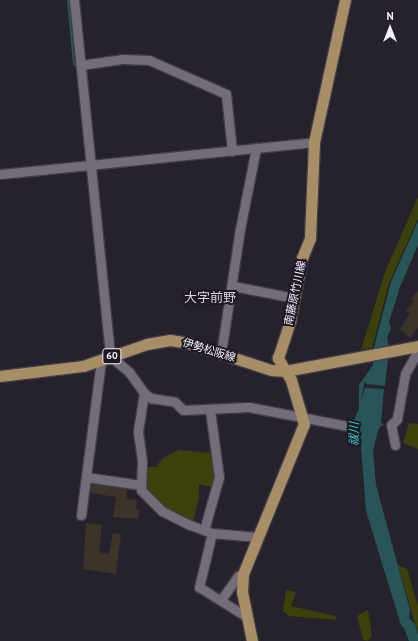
<!DOCTYPE html>
<html>
<head>
<meta charset="utf-8">
<style>
  body { margin:0 }
  #map { position:relative; width:418px; height:641px; overflow:hidden; background:#26222c; font-family:"PT Sans","Noto Sans JP",sans-serif }
  div>[style] { position:absolute }
  [style*='--x'] { left:calc(var(--x)*1px); top:calc(var(--y)*1px); width:calc(var(--w)*1px); rotate:calc(var(--a)*1deg) }
  .green>* { inset:0; background:#3c410c }
  .water>* { inset:0; background:#285557 }
  .stream>* { height:2px; margin:-1px; padding:0 1px; transform-origin:1px; border-radius:1px; background:#285557 }
  .building>* { inset:0; background:#3c3329 }
  .roads { filter:drop-shadow(1px 0 #423e47) drop-shadow(-1px 0 #423e47) drop-shadow(0 1px #423e47) drop-shadow(0 -1px #423e47) }
  .minor>* { height:9px; margin:-4.5px; padding:0 4.5px; transform-origin:4.5px; border-radius:4.5px; background:#736d7a }
  .major>* { height:11px; margin:-5.5px; padding:0 5.5px; transform-origin:5.5px; border-radius:5.5px; background:#a88e66 }
  span { translate:-50% -50%; white-space:nowrap; text-align:center; line-height:1.15; -webkit-text-stroke:4px #1d1822; paint-order:stroke }
  .shield-label span { padding:1px 3px; background:#1d1822; border:1px solid; border-radius:3px; -webkit-text-stroke-width:0 }
  .shield-label { font-size:10px; color:#f5f2fa; font-weight:700 }
  .street-label { font-size:11px; color:#f5f2fa }
  .water-label { font-size:12px; color:#3ad6dc; font-style:italic }
  .quarter-label { font-size:13px; color:#d8d2e0 }
  .north { position:absolute; left:370px; top:8px; width:40px; height:40px; -webkit-text-stroke:3px #1d1822; paint-order:stroke; rotate:0deg; font-size:11px; font-weight:700; line-height:16px; text-align:center; color:#f5f2fa }
  .north::after { content:''; display:block; margin:auto; width:14px; height:18px; background:#f5f2fa; clip-path:polygon(50% 0,100% 100%,50% 72%,0 100%) }
</style>
</head>
<body>
<div id="map">
  <div class="green">
    <i style="clip-path:polygon(418px 197px,418px 218px,389px 283px,372px 348px,361px 350px,385px 272px)"></i>
    <i style="clip-path:polygon(409px 423px,418px 424px,418px 449px,403px 443px)"></i>
    <i style="clip-path:polygon(179px 450px,210px 453px,215px 465px,215px 488px,199px 484px,199px 499px,193px 521px,163px 509px,144px 489px,148px 467px,156px 467px,163px 458px)"></i>
    <i style="clip-path:polygon(398px 565px,407px 569px,418px 606px,418px 634px)"></i>
    <i style="clip-path:polygon(286px 590px,296px 592px,291px 606px,335px 616px,337px 620px,289px 616px,283px 611px)"></i>
    <i style="clip-path:polygon(368px 610px,372px 637px,367px 641px,363px 639px,357px 616px)"></i>
  </div>
  <div class="water">
    <i style="clip-path:polygon(418px 221px,418px 245px,400px 287px,389px 322px,391px 328px,387px 338px,389px 348px,385px 386px,366px 384px,365px 380px,361px 400px,365px 388px,384px 389px,381px 423px,384px 424px,379px 428px,373px 450px,376px 485px,410px 610px,409px 618px,415px 624px,418px 635px,418px 641px,409px 641px,404px 628px,401px 625px,366px 511px,360px 434px,354px 421px,359px 408px,359px 385px,373px 365px,373px 351px,391px 282px)"></i>
  </div>
  <div class="stream">
    <i style="--x:68;--y:0;--w:65;--a:84.7"></i>
  </div>
  <div class="building">
    <i style="clip-path:polygon(418px 291px,418px 328px,410px 338px,400px 329px,410px 314px,406px 311px,414px 302px,411px 299px)"></i>
    <i style="clip-path:polygon(91px 484px,127px 489px,126px 499px,137px 500px,136px 509px,140px 509px,138px 519px,113px 517px,116px 497px,90px 493px)"></i>
    <i style="clip-path:polygon(86px 523px,102px 525px,99px 552px,109px 554px,113px 533px,121px 534px,116px 574px,83px 569px)"></i>
  </div>
  <div class="roads">
    <div class="minor">
      <i style="--x:74;--y:0;--w:358;--a:84.2"></i>
      <i style="--x:110;--y:356;--w:25;--a:40"></i>
      <i style="--x:129;--y:372;--w:26;--a:54"></i>
      <i style="--x:144;--y:393;--w:39;--a:99"></i>
      <i style="--x:138;--y:432;--w:30;--a:82"></i>
      <i style="--x:142;--y:462;--w:28;--a:92"></i>
      <i style="--x:141;--y:490;--w:30;--a:45"></i>
      <i style="--x:162;--y:511;--w:31;--a:27"></i>
      <i style="--x:190;--y:525;--w:23;--a:20"></i>
      <i style="--x:212;--y:533;--w:46;--a:5"></i>
      <i style="--x:81;--y:65;--w:41;--a:-8.3"></i>
      <i style="--x:122;--y:59;--w:27;--a:2"></i>
      <i style="--x:149;--y:60;--w:84;--a:23.8"></i>
      <i style="--x:226;--y:94;--w:57;--a:84"></i>
      <i style="--x:0;--y:174;--w:316;--a:-5.8"></i>
      <i style="--x:233;--y:286;--w:62;--a:11.1"></i>
      <i style="--x:221;--y:353;--w:125;--a:-81.3"></i>
      <i style="--x:240;--y:229;--w:83;--a:-78.8"></i>
      <i style="--x:144;--y:393;--w:9;--a:36"></i>
      <i style="--x:151;--y:398;--w:24;--a:9"></i>
      <i style="--x:175;--y:402;--w:11;--a:45"></i>
      <i style="--x:183;--y:410;--w:66;--a:-2.6"></i>
      <i style="--x:249;--y:407;--w:101;--a:10.9"></i>
      <i style="--x:395;--y:445;--w:20;--a:-101"></i>
      <i style="--x:391;--y:425;--w:8;--a:-45"></i>
      <i style="--x:397;--y:419;--w:46;--a:-79.9"></i>
      <i style="--x:405;--y:374;--w:26;--a:-61"></i>
      <i style="--x:86;--y:477;--w:55;--a:8.4"></i>
      <i style="--x:81;--y:515;--w:156;--a:-82.6"></i>
      <i style="--x:204;--y:530;--w:55;--a:-74.2"></i>
      <i style="--x:219;--y:477;--w:68;--a:-97.7"></i>
      <i style="--x:212;--y:533;--w:56;--a:103.5"></i>
      <i style="--x:199;--y:587;--w:57;--a:32"></i>
      <i style="--x:221;--y:600;--w:29;--a:-55"></i>
      <i style="--x:238;--y:576;--w:5;--a:-22"></i>
    </div>
    <div class="major">
      <i style="--x:0;--y:376;--w:84;--a:-6.9"></i>
      <i style="--x:83;--y:366;--w:68;--a:-19"></i>
      <i style="--x:147;--y:344;--w:23;--a:-10"></i>
      <i style="--x:170;--y:340;--w:19;--a:9"></i>
      <i style="--x:189;--y:343;--w:86;--a:18.2"></i>
      <i style="--x:271;--y:370;--w:14;--a:4"></i>
      <i style="--x:285;--y:371;--w:135;--a:-10.6"></i>
      <i style="--x:252;--y:641;--w:50;--a:-101.5"></i>
      <i style="--x:242;--y:592;--w:18;--a:-87"></i>
      <i style="--x:243;--y:574;--w:162;--a:-67.9"></i>
      <i style="--x:304;--y:424;--w:46;--a:-106.5"></i>
      <i style="--x:291;--y:380;--w:26;--a:-121"></i>
      <i style="--x:278;--y:358;--w:40;--a:-72"></i>
      <i style="--x:290;--y:320;--w:63;--a:-79"></i>
      <i style="--x:302;--y:258;--w:22;--a:-68"></i>
      <i style="--x:310;--y:238;--w:96;--a:-87.6"></i>
      <i style="--x:314;--y:142;--w:145;--a:-77.7"></i>
    </div>
  </div>
  <div class="shield-label">
    <span style="left:112px;top:356px">60</span>
  </div>
  <div class="street-label">
    <span style="left:295px;top:293px;rotate:-78deg">南藤原竹川線</span>
    <span style="left:209px;top:350px;rotate:17deg">伊勢松阪線</span>
  </div>
  <div class="water-label">
    <span style="left:354px;top:434px;rotate:-90deg">祓川</span>
  </div>
  <div class="quarter-label">
    <span style="left:210px;top:298px">大字前野</span>
  </div>
  <div class="north">N</div>
</div>
</body>
</html>
